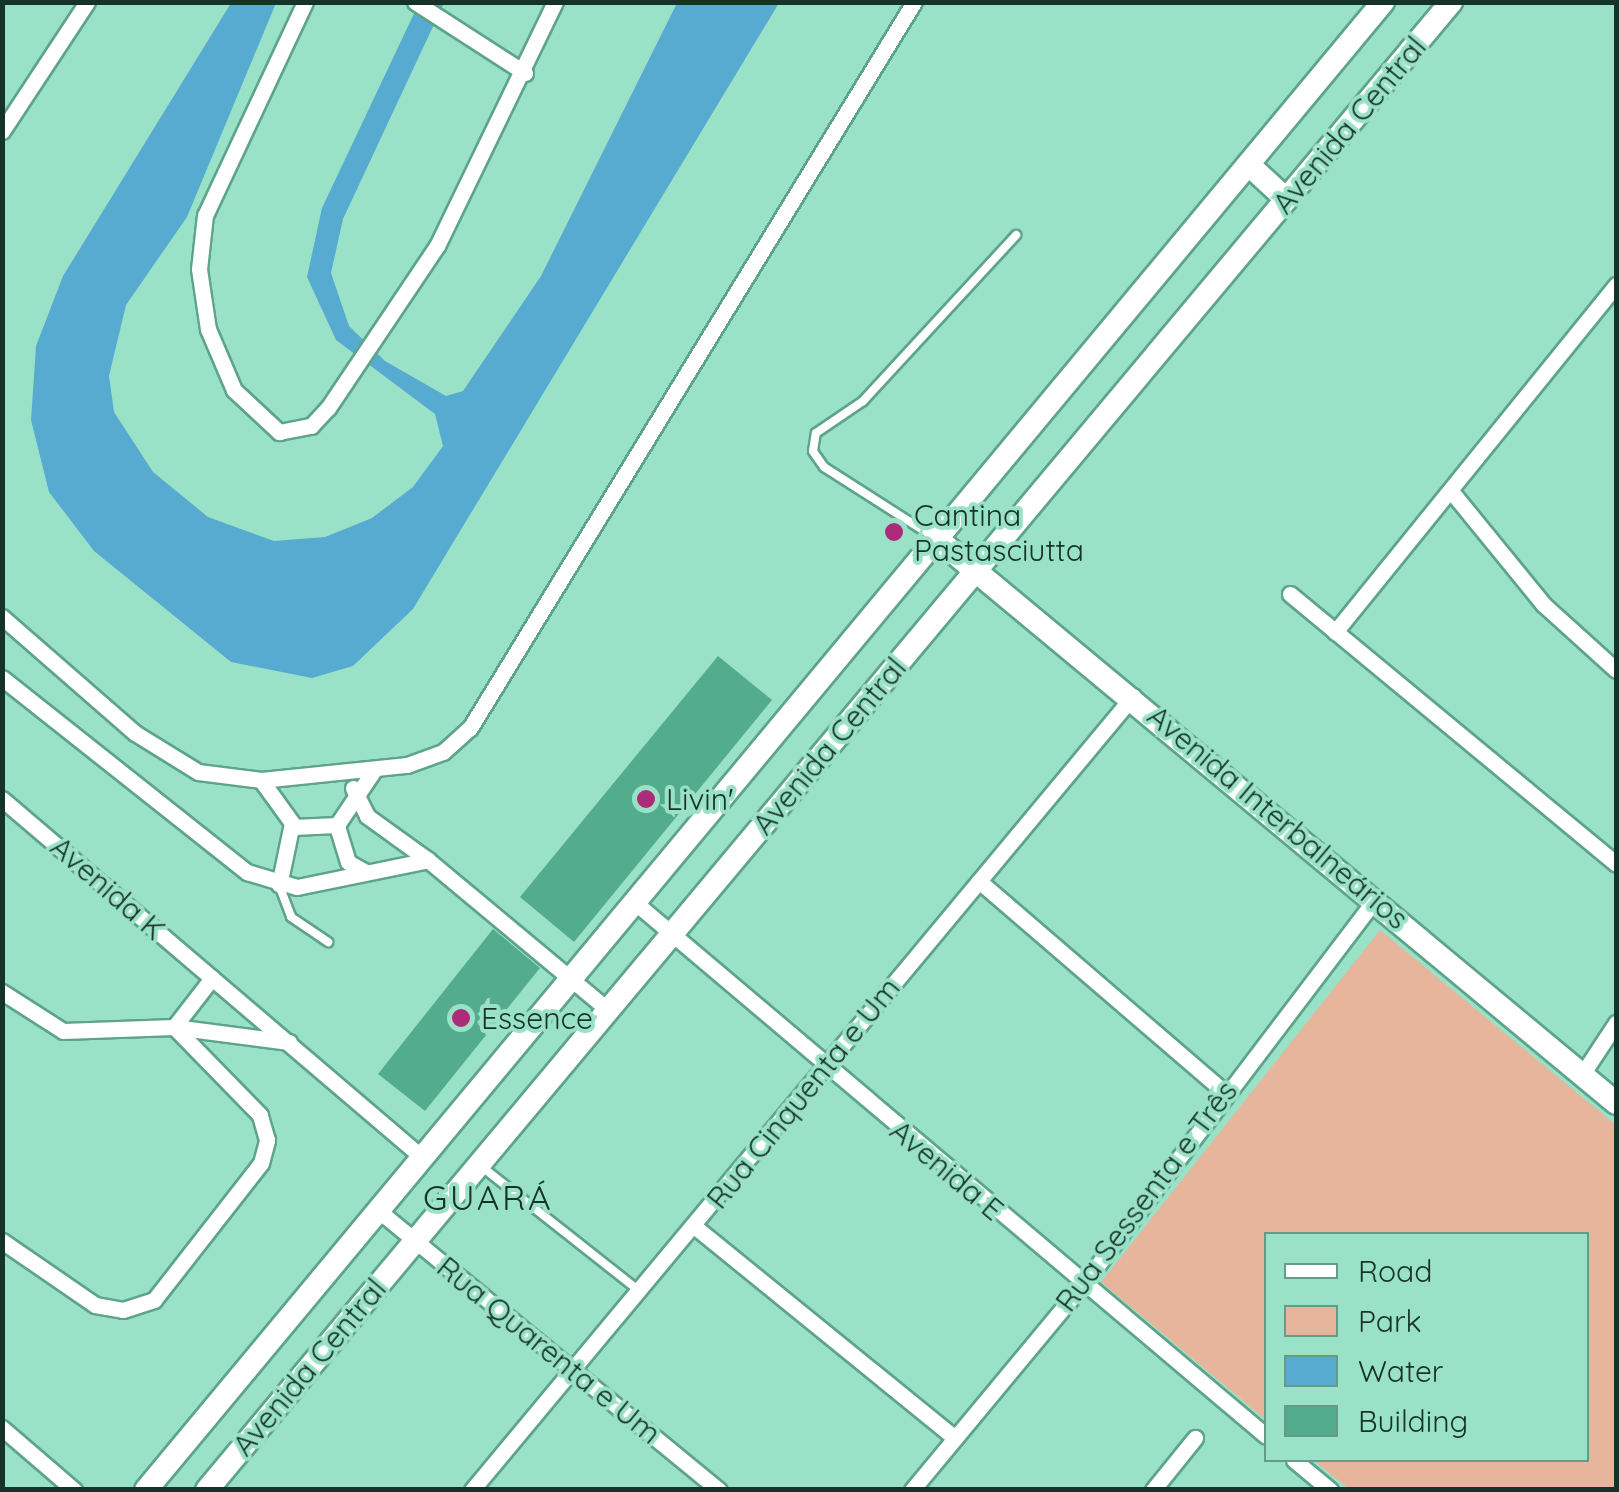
<!DOCTYPE html>
<html>
<head>
<meta charset="utf-8">
<style>
  body { margin:0 }
  #map { position:relative; width:1619px; height:1492px; overflow:hidden; background:#9ae2c7; font-family:Quicksand,sans-serif }
  div>[style] { position:absolute }
  [style*='--x'] { left:calc(var(--x)*1px); top:calc(var(--y)*1px); width:calc(var(--w)*1px); rotate:calc(var(--a)*1deg) }
  .green>* { inset:0; background:#e7b59b }
  .water>* { inset:0; background:#57abd0 }
  .building>* { inset:0; background:#54ac8e }
  .roads { filter:drop-shadow(2px 0 #5ea48b) drop-shadow(-2px 0 #5ea48b) drop-shadow(0 2px #5ea48b) drop-shadow(0 -2px #5ea48b) }
  .lane>* { height:8px; margin:-4px; padding:0 4px; transform-origin:4px; border-radius:4px; background:#fff }
  .street>* { height:15px; margin:-7.5px; padding:0 7.5px; transform-origin:7.5px; border-radius:7.5px; background:#fff }
  .secondary>* { height:22px; margin:-11px; padding:0 11px; transform-origin:11px; border-radius:11px; background:#fff }
  .dots>* { width:28px; height:28px; translate:-50% -50%; box-sizing:border-box; border:5px solid #9ae2c7; border-radius:50% }
  span { translate:-50% -50%; white-space:nowrap; text-align:center; line-height:1.15; -webkit-text-stroke:8px #9ae2c7; paint-order:stroke }
  .street-label { font-size:30px; color:#163329 }
  .poi-label { font-size:30px; color:#163329 }
  .left { translate:0 -50%; text-align:left }
  .quarter-label { font-size:35px; color:#163329; letter-spacing:2.5px }
  .frame { position:absolute; inset:0; border:5px solid #163329; pointer-events:none }
  .legend { position:absolute; left:1264px; top:1232px; width:325px; height:230px; box-sizing:border-box; background:#9ae2c7; border:2px solid #659c88; margin:0; padding:12px 18px; list-style:none; font-size:30px; color:#163329 }
  .legend li { display:flex; align-items:center; gap:20px; height:50px }
  .legend b { width:50px; border:2px solid #659c88 }
</style>
</head>
<body>
<div id="map">
  <div class="green">
    <i style="clip-path:polygon(1380px 930px,1616px 1125px,1616px 1489px,1349px 1489px,1313px 1460px,1586px 1460px,1586px 1234px,1266px 1234px,1266px 1420px,1101px 1282px)"></i>
  </div>
  <div class="water">
    <i style="clip-path:polygon(231px 3px,276px 3px,187px 217px,126px 305px,109px 376px,114px 412px,153px 472px,208px 517px,274px 541px,325px 537px,372px 518px,413px 487px,443px 446px,435px 414px,336px 340px,307px 277px,322px 208px,419px 3px,444px 3px,343px 219px,331px 273px,349px 326px,385px 361px,446px 396px,463px 391px,541px 276px,677px 3px,779px 3px,413px 609px,353px 666px,312px 678px,231px 662px,94px 551px,49px 492px,31px 420px,36px 346px,63px 276px)"></i>
  </div>
  <div class="building">
    <i style="clip-path:polygon(718px 656px,772px 700px,574px 942px,520px 897px)"></i>
    <i style="clip-path:polygon(493px 929px,540px 968px,425px 1111px,378px 1074px)"></i>
  </div>
  <div class="roads">
    <div class="lane">
      <i style="--x:932;--y:536;--w:128;--a:-147.4"></i>
      <i style="--x:824;--y:467;--w:19;--a:-125"></i>
      <i style="--x:813;--y:451;--w:18;--a:-81"></i>
      <i style="--x:816;--y:433;--w:57;--a:-34.2"></i>
      <i style="--x:863;--y:401;--w:226;--a:-47.3"></i>
      <i style="--x:279;--y:885;--w:34;--a:69"></i>
      <i style="--x:291;--y:917;--w:45;--a:34"></i>
      <i style="--x:481;--y:1166;--w:200;--a:38.3"></i>
    </div>
    <div class="street">
      <i style="--x:305;--y:2;--w:235;--a:115.1"></i>
      <i style="--x:205;--y:215;--w:54;--a:96.3"></i>
      <i style="--x:199;--y:269;--w:61;--a:81.5"></i>
      <i style="--x:208;--y:329;--w:66;--a:66.9"></i>
      <i style="--x:234;--y:390;--w:62;--a:43"></i>
      <i style="--x:279;--y:432;--w:33;--a:-11"></i>
      <i style="--x:311;--y:426;--w:25;--a:-47"></i>
      <i style="--x:328;--y:408;--w:195;--a:-56.1"></i>
      <i style="--x:437;--y:246;--w:271;--a:-64.2"></i>
      <i style="--x:415;--y:2;--w:131;--a:32.8"></i>
      <i style="--x:2;--y:131;--w:154;--a:-56.6"></i>
      <i style="--x:1451;--y:491;--w:146;--a:50.8"></i>
      <i style="--x:1543;--y:604;--w:98;--a:42.1"></i>
      <i style="--x:1290;--y:594;--w:423;--a:39.6"></i>
      <i style="--x:2;--y:617;--w:176;--a:41.1"></i>
      <i style="--x:135;--y:733;--w:74;--a:31.8"></i>
      <i style="--x:198;--y:772;--w:64;--a:7.2"></i>
      <i style="--x:261;--y:780;--w:147;--a:-5.9"></i>
      <i style="--x:407;--y:765;--w:38;--a:-20"></i>
      <i style="--x:443;--y:752;--w:36;--a:-42"></i>
      <i style="--x:470;--y:728;--w:851;--a:-58.55"></i>
      <i style="--x:1335;--y:632;--w:447;--a:-51"></i>
      <i style="--x:2;--y:678;--w:313;--a:38.4"></i>
      <i style="--x:247;--y:872;--w:52;--a:16.7"></i>
      <i style="--x:297;--y:887;--w:134;--a:-11.6"></i>
      <i style="--x:428;--y:860;--w:234;--a:39.8"></i>
      <i style="--x:261;--y:780;--w:53;--a:54.2"></i>
      <i style="--x:292;--y:823;--w:63;--a:101.8"></i>
      <i style="--x:353;--y:788;--w:31;--a:63"></i>
      <i style="--x:367;--y:816;--w:75;--a:35.8"></i>
      <i style="--x:2;--y:799;--w:553;--a:40.46"></i>
      <i style="--x:293;--y:827;--w:44;--a:-2.6"></i>
      <i style="--x:364;--y:871;--w:18;--a:-151"></i>
      <i style="--x:348;--y:862;--w:39;--a:-107"></i>
      <i style="--x:337;--y:825;--w:66;--a:-56.1"></i>
      <i style="--x:979;--y:881;--w:323;--a:40.7"></i>
      <i style="--x:632;--y:900;--w:830;--a:40.21"></i>
      <i style="--x:2;--y:992;--w:72;--a:32.6"></i>
      <i style="--x:63;--y:1031;--w:111;--a:-2.1"></i>
      <i style="--x:174;--y:1027;--w:62;--a:-52.2"></i>
      <i style="--x:174;--y:1027;--w:116;--a:7.4"></i>
      <i style="--x:1583;--y:1073;--w:60;--a:-56.6"></i>
      <i style="--x:379;--y:1211;--w:440;--a:39.4"></i>
      <i style="--x:694;--y:1226;--w:336;--a:39.1"></i>
      <i style="--x:2;--y:1241;--w:113;--a:34.5"></i>
      <i style="--x:95;--y:1305;--w:28;--a:10"></i>
      <i style="--x:123;--y:1310;--w:33;--a:-18"></i>
      <i style="--x:154;--y:1300;--w:174;--a:-52"></i>
      <i style="--x:261;--y:1163;--w:24;--a:-75"></i>
      <i style="--x:267;--y:1140;--w:26;--a:-106"></i>
      <i style="--x:260;--y:1115;--w:123;--a:-134.3"></i>
      <i style="--x:2;--y:1428;--w:95;--a:40.7"></i>
      <i style="--x:1294;--y:1460;--w:47;--a:39.8"></i>
      <i style="--x:472;--y:1490;--w:1033;--a:-50.22"></i>
      <i style="--x:912;--y:1490;--w:269;--a:-50.3"></i>
      <i style="--x:1084;--y:1283;--w:482;--a:-52.8"></i>
      <i style="--x:1153;--y:1490;--w:67;--a:-51.1"></i>
    </div>
    <div class="secondary">
      <i style="--x:1249;--y:165;--w:50;--a:42.6"></i>
      <i style="--x:936;--y:538;--w:884;--a:39.72"></i>
      <i style="--x:146;--y:1490;--w:1935;--a:-50.26"></i>
      <i style="--x:207;--y:1490;--w:1940;--a:-50.1"></i>
    </div>
  </div>
  <div class="dots">
    <i style="left:894px;top:532px;background:#ad2c79"></i>
    <i style="left:646px;top:799px;background:#ad2c79"></i>
    <i style="left:461px;top:1018px;background:#ad2c79"></i>
  </div>
  <div class="street-label">
    <span style="left:1349px;top:125px;rotate:-50deg">Avenida Central</span>
    <span style="left:829px;top:746px;rotate:-50deg">Avenida Central</span>
    <span style="left:1278px;top:817px;rotate:40deg">Avenida Interbalneários</span>
    <span style="left:108px;top:888px;rotate:41deg">Avenida K</span>
    <span style="left:803px;top:1093px;rotate:-51deg">Rua Cinquenta e Um</span>
    <span style="left:947px;top:1170px;rotate:40deg">Avenida E</span>
    <span style="left:1146px;top:1196px;rotate:-53deg">Rua Sessenta e Três</span>
    <span style="left:549px;top:1350px;rotate:39deg">Rua Quarenta e Um</span>
    <span style="left:309px;top:1367px;rotate:-50deg">Avenida Central</span>
  </div>
  <div class="poi-label">
    <span class="left" style="left:914px;top:532px">Cantina<br>Pastasciutta</span>
    <span class="left" style="left:666px;top:799px">Livin'</span>
    <span class="left" style="left:481px;top:1018px">Essence</span>
  </div>
  <div class="quarter-label">
    <span style="left:488px;top:1197px">GUARÁ</span>
  </div>
  <div class="frame"></div>
  <ul class="legend">
  <li><b style="height:12px;background:#fff"></b>Road</li>
  <li><b style="height:28px;background:#e7b59b"></b>Park</li>
  <li><b style="height:28px;background:#57abd0"></b>Water</li>
  <li><b style="height:28px;background:#54ac8e"></b>Building</li>
  </ul>
</div>
</body>
</html>
